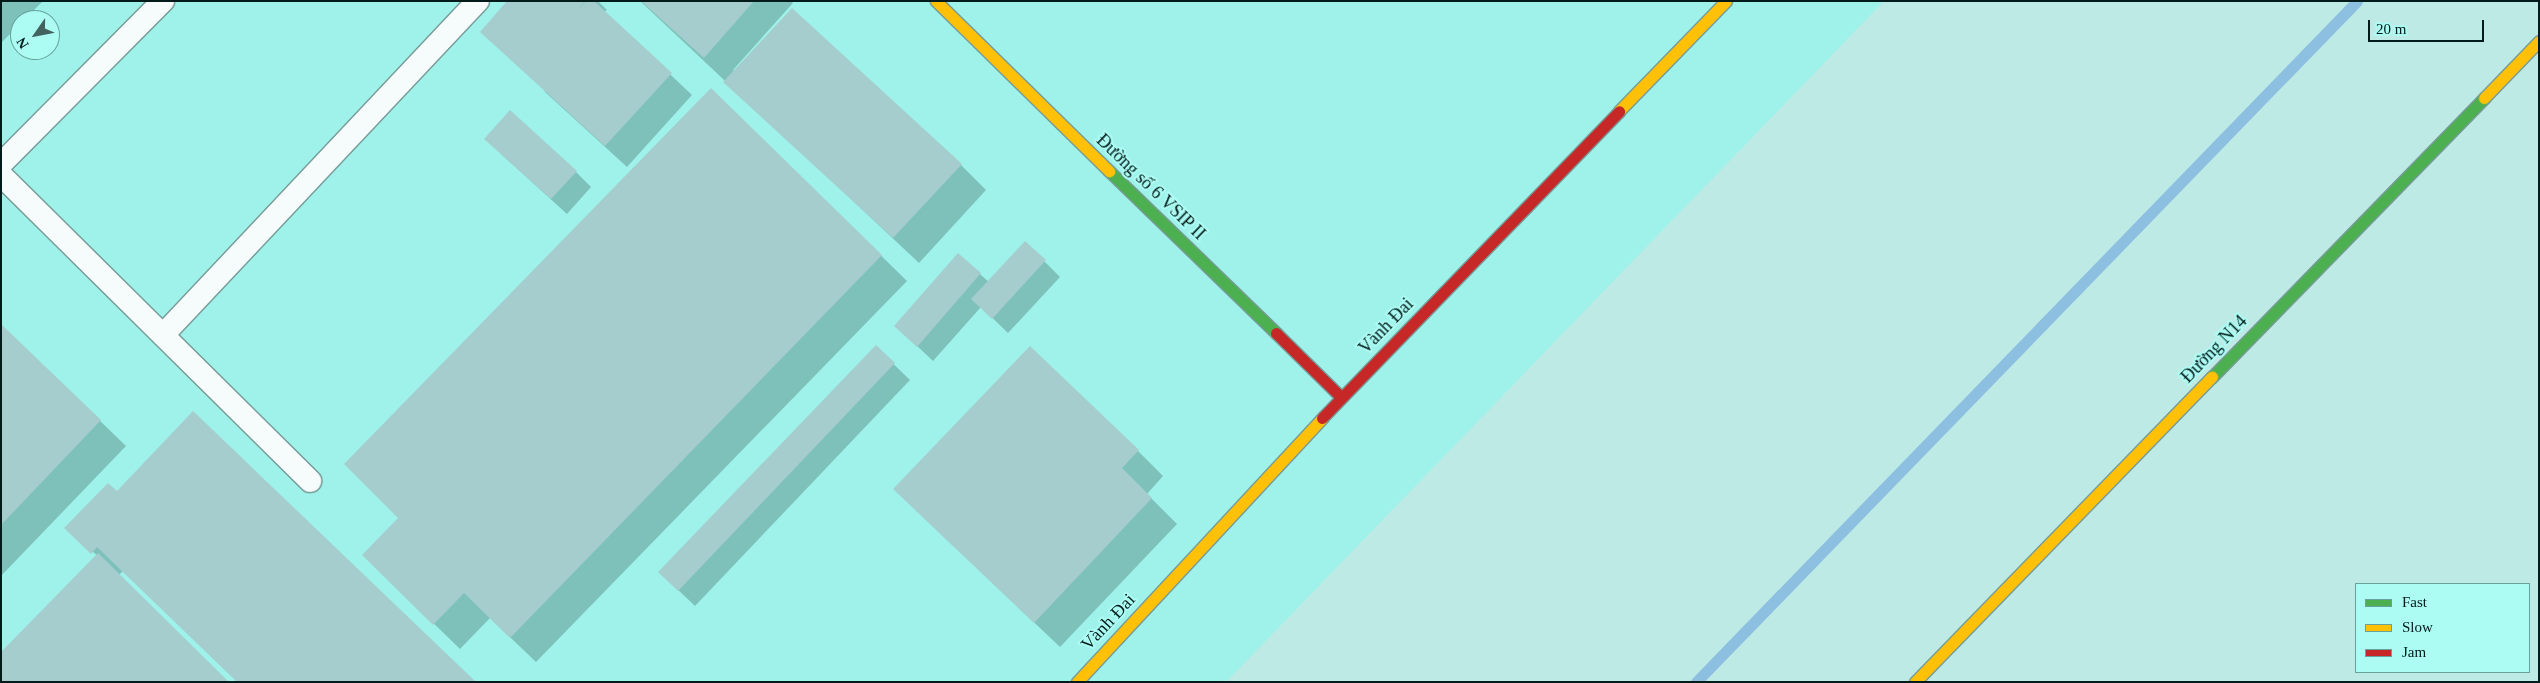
<!DOCTYPE html>
<html>
<head>
<meta charset="utf-8">
<style>
  body { margin:0 }
  #map { position:relative; width:2540px; height:683px; overflow:hidden; background:#beeae5; font-family:Georgia,serif }
  div>[style] { position:absolute }
  [style*='--x'] { left:calc(var(--x)*1px); top:calc(var(--y)*1px); width:calc(var(--w)*1px); rotate:calc(var(--a)*1deg) }
  .built>* { inset:0; background:#9ef2ea }
  .shadow>* { inset:0; background:#0003 }
  .stream>* { height:11px; margin:-5.5px; padding:0 5.5px; transform-origin:5.5px; border-radius:5.5px; background:#8dbfe1 }
  .building>* { inset:0; background:#a5cdcd }
  .roads { filter:drop-shadow(1px 0 #779b98) drop-shadow(-1px 0 #779b98) drop-shadow(0 1px #779b98) drop-shadow(0 -1px #779b98) }
  .lane>* { height:22px; margin:-11px; padding:0 11px; transform-origin:11px; border-radius:11px; background:#f5fcfb }
  .fast>* { height:11px; margin:-5.5px; padding:0 5.5px; transform-origin:5.5px; border-radius:5.5px; background:#4caf50 }
  .slow>* { height:11px; margin:-5.5px; padding:0 5.5px; transform-origin:5.5px; border-radius:5.5px; background:#ffc107 }
  .jam>* { height:11px; margin:-5.5px; padding:0 5.5px; transform-origin:5.5px; border-radius:5.5px; background:#c62828 }
  span { translate:-50% -50%; white-space:nowrap; text-align:center; line-height:1.15; -webkit-text-stroke:4px #acfcf4; paint-order:stroke }
  .street-label { font-size:18px; color:#001b19 }
  .frame { position:absolute; inset:0; border:2px solid #001b19; pointer-events:none }
  .legend { position:absolute; left:2355px; top:583px; width:175px; height:90px; box-sizing:border-box; background:#acfcf4; border:1px solid #67a29c; margin:0; padding:6px 9px; list-style:none; font-size:15px; color:#001b19 }
  .legend li { display:flex; align-items:center; gap:10px; height:25px }
  .legend b { width:25px; border:1px solid #67a29c }
  .north { position:absolute; left:10px; top:10px; width:50px; height:50px; box-sizing:border-box; background:#acfcf4; border:1px solid #67a29c; border-radius:50%; rotate:237deg; font-size:14px; font-weight:700; line-height:20px; text-align:center; color:#001b19 }
  .north::after { content:''; display:block; margin:auto; width:18px; height:22px; background:#426360; clip-path:polygon(50% 0,100% 100%,50% 72%,0 100%) }
  .scale { position:absolute; left:2368px; top:20px; width:116px; height:22px; box-sizing:border-box; border:2px solid #001b19; border-top:0; padding-left:6px; font-size:15px; line-height:18px; white-space:nowrap; color:#001b19; -webkit-text-stroke:4px #acfcf4; paint-order:stroke }
</style>
</head>
<body>
<div id="map">
  <div class="built">
    <i style="clip-path:polygon(evenodd,1px 1px,1884px 1px,1226px 682px,1px 682px,1px 1px,20px 20px,50px 20px,50px 50px,20px 50px,20px 20px)"></i>
  </div>
  <div class="shadow">
    <i style="clip-path:polygon(1px 1px,43px 1px,24px 20px,20px 20px,20px 24px,1px 43px)"></i>
    <i style="clip-path:polygon(509px 1px,598px 1px,607px 10px,604px 12px,692px 95px,627px 167px,545px 92px)"></i>
    <i style="clip-path:polygon(640px 1px,791px 1px,793px 3px,733px 70px,961px 165px,986px 190px,919px 263px)"></i>
    <i style="clip-path:polygon(711px 89px,907px 281px,536px 662px,490px 618px,460px 649px,389px 580px,399px 518px)"></i>
    <i style="clip-path:polygon(501px 154px,576px 172px,591px 187px,567px 214px)"></i>
    <i style="clip-path:polygon(1026px 243px,1060px 277px,1008px 333px,981px 307px,933px 361px,896px 326px,958px 255px,989px 282px)"></i>
    <i style="clip-path:polygon(1px 325px,126px 446px,1px 576px)"></i>
    <i style="clip-path:polygon(876px 347px,910px 380px,695px 606px,676px 588px)"></i>
    <i style="clip-path:polygon(1138px 451px,1163px 476px,1147px 494px,1177px 524px,1060px 647px,920px 514px)"></i>
    <i style="clip-path:polygon(117px 492px,123px 571px,119px 575px,66px 528px)"></i>
  </div>
  <div class="stream">
    <i style="--x:1696;--y:682;--w:949;--a:-45.85"></i>
  </div>
  <div class="building">
    <i style="clip-path:polygon(507px 1px,585px 1px,578px 10px,586px 1px,594px 1px,672px 73px,605px 146px,480px 32px)"></i>
    <i style="clip-path:polygon(641px 1px,754px 1px,704px 58px)"></i>
    <i style="clip-path:polygon(792px 8px,962px 164px,893px 238px,723px 82px)"></i>
    <i style="clip-path:polygon(711px 88px,882px 255px,510px 638px,464px 593px,433px 625px,362px 555px,398px 518px,344px 464px)"></i>
    <i style="clip-path:polygon(510px 110px,577px 171px,551px 199px,484px 139px)"></i>
    <i style="clip-path:polygon(1025px 241px,1046px 260px,992px 319px,971px 299px)"></i>
    <i style="clip-path:polygon(958px 253px,981px 273px,917px 347px,894px 326px)"></i>
    <i style="clip-path:polygon(1px 324px,101px 420px,1px 525px)"></i>
    <i style="clip-path:polygon(876px 345px,895px 363px,678px 591px,658px 572px)"></i>
    <i style="clip-path:polygon(1030px 346px,1139px 450px,1122px 468px,1152px 498px,1034px 623px,893px 489px)"></i>
    <i style="clip-path:polygon(193px 411px,476px 682px,237px 682px,97px 547px,91px 554px,64px 528px,108px 483px,117px 491px)"></i>
    <i style="clip-path:polygon(98px 553px,229px 682px,1px 682px,1px 652px)"></i>
  </div>
  <div class="roads">
    <div class="lane">
      <i style="--x:1;--y:164;--w:230;--a:-45.2"></i>
      <i style="--x:1;--y:175;--w:435;--a:44.7"></i>
      <i style="--x:163;--y:335;--w:459;--a:-46.7"></i>
    </div>
    <div class="fast">
      <i style="--x:1109;--y:171;--w:233;--a:44.1"></i>
      <i style="--x:2212;--y:377;--w:390;--a:-45.7"></i>
    </div>
    <div class="slow">
      <i style="--x:936;--y:1;--w:243;--a:44.5"></i>
      <i style="--x:2484;--y:98;--w:79;--a:-46"></i>
      <i style="--x:1619;--y:111;--w:153;--a:-45.8"></i>
      <i style="--x:1077;--y:682;--w:360;--a:-47.1"></i>
      <i style="--x:1915;--y:682;--w:426;--a:-45.8"></i>
    </div>
    <div class="jam">
      <i style="--x:1276;--y:333;--w:91;--a:44.6"></i>
      <i style="--x:1322;--y:418;--w:427;--a:-45.9"></i>
    </div>
  </div>
  <div class="street-label">
    <span style="left:1151px;top:187px;rotate:44deg">Đường số 6 VSIP II</span>
    <span style="left:1386px;top:326px;rotate:-46deg">Vành Đai</span>
    <span style="left:2214px;top:349px;rotate:-46deg">Đường N14</span>
    <span style="left:1108px;top:622px;rotate:-47deg">Vành Đai</span>
  </div>
  <div class="frame"></div>
  <ul class="legend">
  <li><b style="height:6px;background:#4caf50"></b>Fast</li>
  <li><b style="height:6px;background:#ffc107"></b>Slow</li>
  <li><b style="height:6px;background:#c62828"></b>Jam</li>
  </ul>
  <div class="north">N</div>
  <div class="scale">20 m</div>
</div>
</body>
</html>
